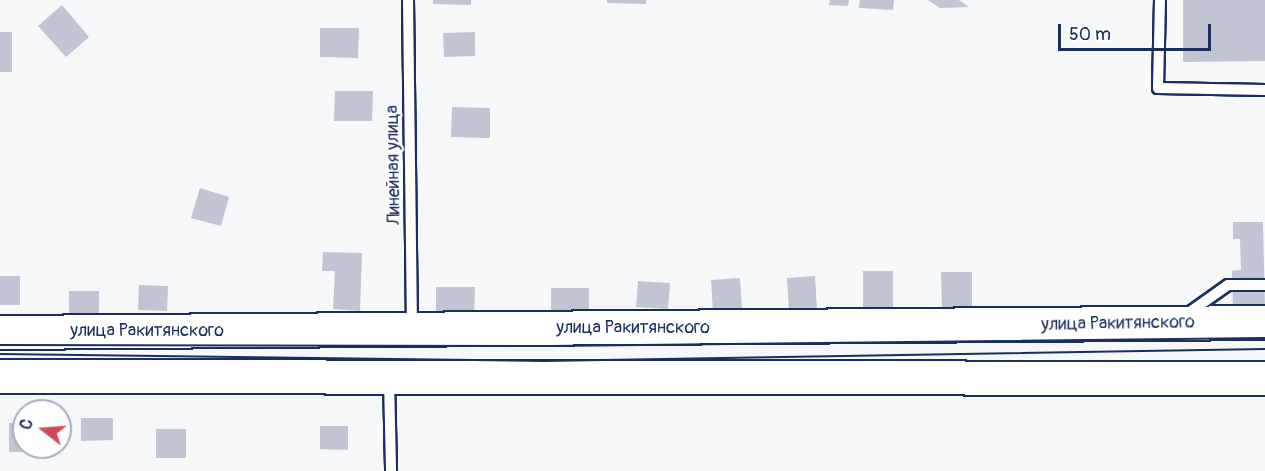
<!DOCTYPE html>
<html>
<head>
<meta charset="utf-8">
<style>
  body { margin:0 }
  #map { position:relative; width:1265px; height:471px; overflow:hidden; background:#f6f7f9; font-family:Pangolin,sans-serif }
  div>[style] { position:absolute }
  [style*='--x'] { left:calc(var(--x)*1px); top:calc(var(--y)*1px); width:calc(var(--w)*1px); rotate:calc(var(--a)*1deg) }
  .building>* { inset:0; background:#c0c4d3 }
  .roads { filter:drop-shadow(2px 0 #1b2f5e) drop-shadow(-2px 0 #1b2f5e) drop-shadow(0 2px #1b2f5e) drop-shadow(0 -2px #1b2f5e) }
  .service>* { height:10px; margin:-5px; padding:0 5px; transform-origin:5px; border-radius:5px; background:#fff }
  .primary>* { height:33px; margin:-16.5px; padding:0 16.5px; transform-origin:16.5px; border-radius:16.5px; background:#fff }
  .tram>* { height:1.5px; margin:-0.75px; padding:0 0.75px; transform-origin:0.75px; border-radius:0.75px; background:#1b2f5e }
  span { translate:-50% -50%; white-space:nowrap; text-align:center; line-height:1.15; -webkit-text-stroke:4.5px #fff; paint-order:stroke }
  .street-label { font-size:18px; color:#1b2f5e }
  .north { position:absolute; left:12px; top:399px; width:60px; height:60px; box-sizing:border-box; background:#fff; border:2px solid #a4acbf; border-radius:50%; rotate:287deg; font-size:16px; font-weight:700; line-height:24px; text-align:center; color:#1b2f5e }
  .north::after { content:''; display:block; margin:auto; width:21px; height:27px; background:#d1495b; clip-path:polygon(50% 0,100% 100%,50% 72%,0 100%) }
  .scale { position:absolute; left:1058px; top:24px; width:153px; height:27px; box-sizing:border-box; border:3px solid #1b2f5e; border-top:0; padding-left:8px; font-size:18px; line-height:21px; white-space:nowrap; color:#1b2f5e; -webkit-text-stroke:4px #fff; paint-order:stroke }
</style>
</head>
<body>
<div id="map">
  <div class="building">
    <i style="clip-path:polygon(433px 0,471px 0,471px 5px,433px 4px)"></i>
    <i style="clip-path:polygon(607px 0,646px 0,646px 4px,607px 3px)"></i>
    <i style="clip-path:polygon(830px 0,849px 0,848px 6px,829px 5px)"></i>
    <i style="clip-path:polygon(860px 0,894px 0,893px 10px,859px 8px)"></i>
    <i style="clip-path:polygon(928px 0,959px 0,969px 7px,940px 8px)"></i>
    <i style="clip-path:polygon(1183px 0,1265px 0,1265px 61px,1183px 62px)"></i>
    <i style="clip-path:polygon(62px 5px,89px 37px,66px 57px,38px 26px)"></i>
    <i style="clip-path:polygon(320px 28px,359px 28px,358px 58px,320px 57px)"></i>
    <i style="clip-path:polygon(0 32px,12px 32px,12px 72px,0 72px)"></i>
    <i style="clip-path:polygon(475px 32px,475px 56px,444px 57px,443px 33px)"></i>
    <i style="clip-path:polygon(335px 91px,373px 91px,372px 121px,334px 121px)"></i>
    <i style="clip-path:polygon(452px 107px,490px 108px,490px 138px,451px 137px)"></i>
    <i style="clip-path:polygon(200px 188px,229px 197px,221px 226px,191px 218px)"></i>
    <i style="clip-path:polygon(1233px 222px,1263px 222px,1265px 308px,1233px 309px,1232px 271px,1241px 270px,1240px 239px,1233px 239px)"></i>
    <i style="clip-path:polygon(323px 252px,362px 253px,360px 311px,333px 309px,335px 271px,322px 271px)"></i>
    <i style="clip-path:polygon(863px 271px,893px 271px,893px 309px,863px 309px)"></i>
    <i style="clip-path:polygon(941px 272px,972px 272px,972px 307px,942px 307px)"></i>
    <i style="clip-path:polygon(0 276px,20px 276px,20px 305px,0 305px)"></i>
    <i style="clip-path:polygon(815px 276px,817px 309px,789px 311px,787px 278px)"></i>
    <i style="clip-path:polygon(740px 278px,742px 311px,713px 313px,711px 280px)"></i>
    <i style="clip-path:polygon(638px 281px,670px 283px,668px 309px,636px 307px)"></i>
    <i style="clip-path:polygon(139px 285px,168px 286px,167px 311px,138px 310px)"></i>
    <i style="clip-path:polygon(436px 287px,475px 287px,474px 317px,436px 317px)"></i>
    <i style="clip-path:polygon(551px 288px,589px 288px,589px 318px,551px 318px)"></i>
    <i style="clip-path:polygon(69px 291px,99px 291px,99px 314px,69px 313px)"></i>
    <i style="clip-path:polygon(81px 418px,113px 418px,113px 440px,81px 441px)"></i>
    <i style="clip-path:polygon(9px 423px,24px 423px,24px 447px,38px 447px,38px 452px,9px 452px)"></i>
    <i style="clip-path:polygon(320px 426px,348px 426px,348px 450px,320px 449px)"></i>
    <i style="clip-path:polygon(156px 429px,186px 429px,186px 458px,156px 458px)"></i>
  </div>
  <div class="roads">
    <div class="service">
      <i style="--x:408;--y:0;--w:327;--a:89.3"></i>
      <i style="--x:1160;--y:0;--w:88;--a:91.3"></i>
      <i style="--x:1158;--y:88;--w:107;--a:1.1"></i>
      <i style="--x:1187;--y:314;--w:50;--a:-35.3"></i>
      <i style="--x:1228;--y:285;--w:37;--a:0"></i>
      <i style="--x:389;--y:380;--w:91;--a:88.7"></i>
    </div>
    <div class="primary">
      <i style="--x:0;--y:332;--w:1265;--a:-0.45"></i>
      <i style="--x:0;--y:376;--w:1265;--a:0.09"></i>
    </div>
  </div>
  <div class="tram">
    <i style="--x:0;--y:345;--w:551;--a:0.1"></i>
    <i style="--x:551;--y:346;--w:714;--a:-0.64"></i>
    <i style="--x:0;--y:354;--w:544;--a:0.74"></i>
    <i style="--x:544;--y:361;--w:721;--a:-0.95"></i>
  </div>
  <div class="street-label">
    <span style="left:394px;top:165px;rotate:-91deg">Линейная улица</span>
    <span style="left:1118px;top:324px;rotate:-1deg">улица Ракитянского</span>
    <span style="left:633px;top:328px">улица Ракитянского</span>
    <span style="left:147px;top:331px">улица Ракитянского</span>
  </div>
  <div class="north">С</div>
  <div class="scale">50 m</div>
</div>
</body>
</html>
